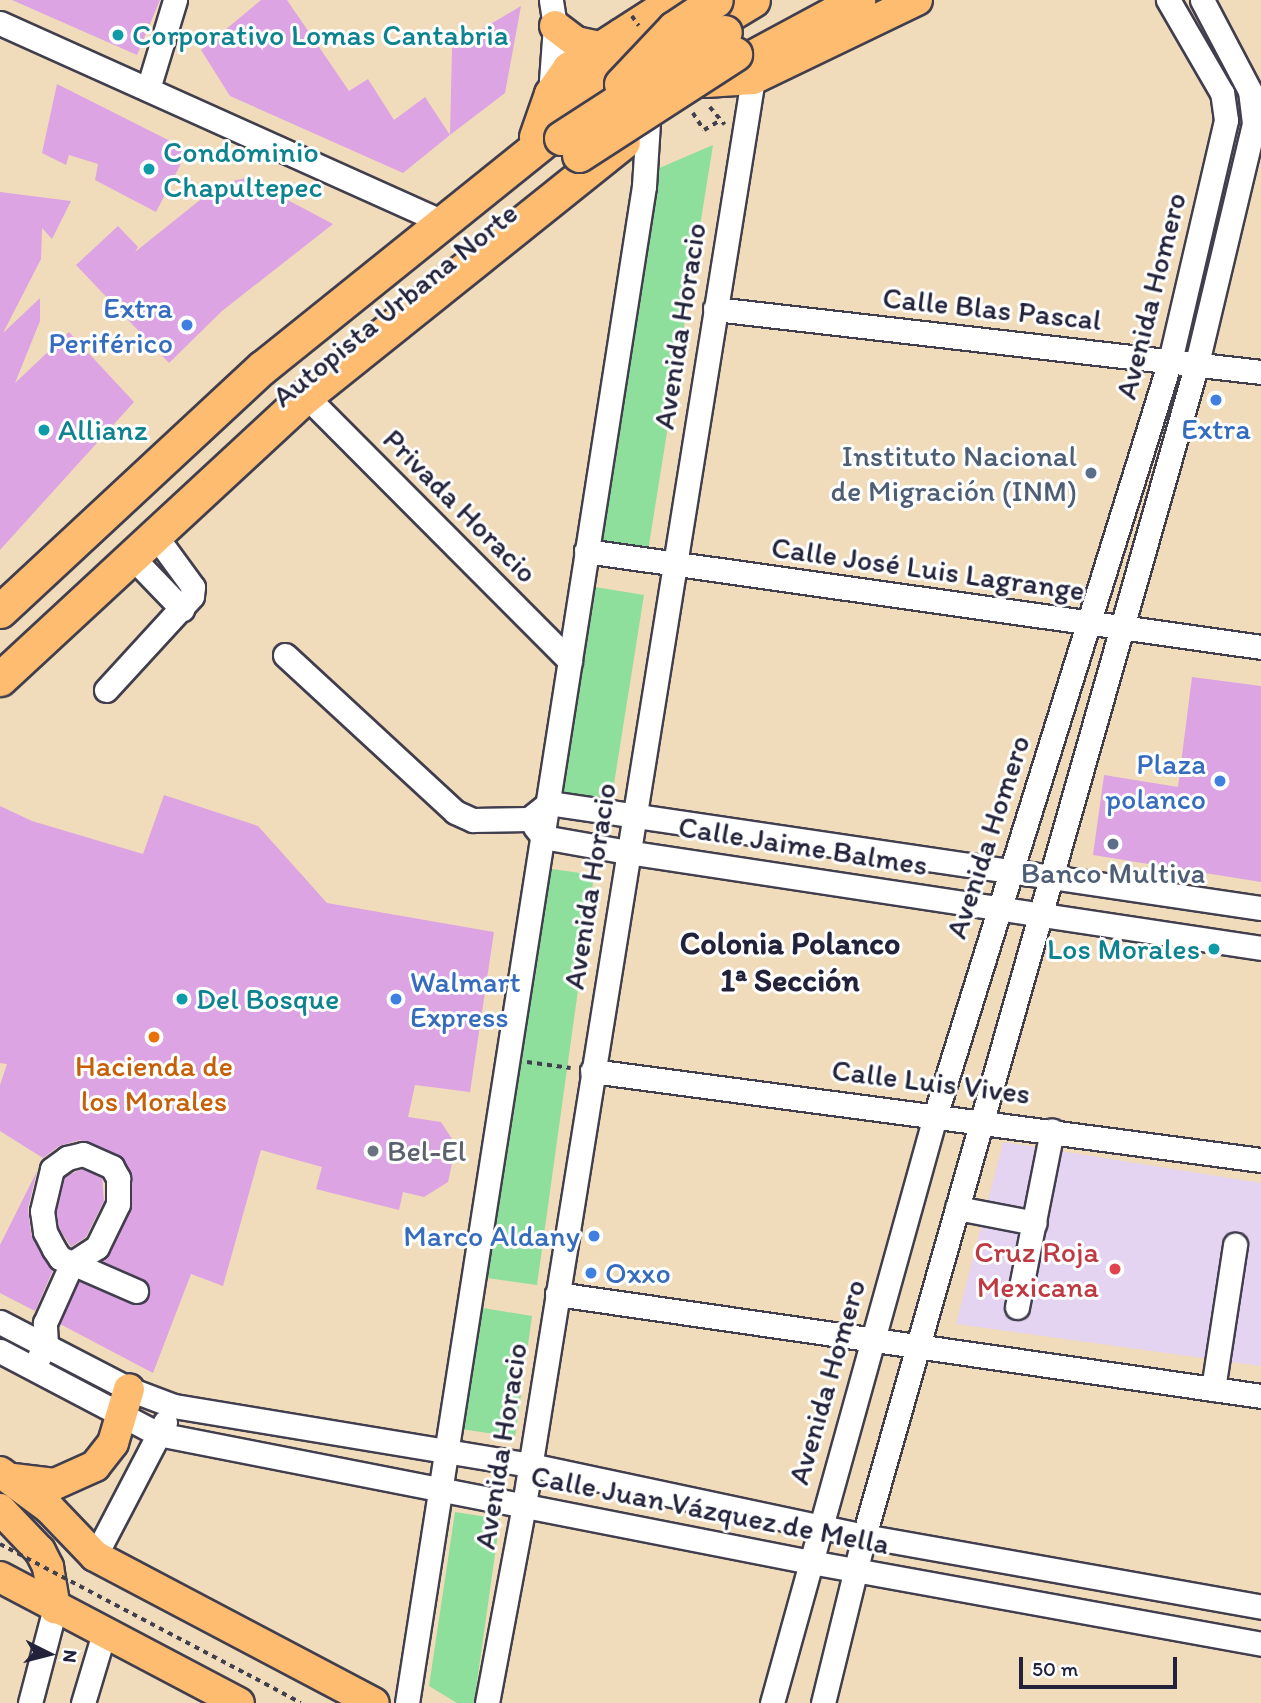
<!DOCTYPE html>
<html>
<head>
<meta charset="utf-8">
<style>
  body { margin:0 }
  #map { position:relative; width:1261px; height:1703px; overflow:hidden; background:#f0dcbb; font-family:Itim,sans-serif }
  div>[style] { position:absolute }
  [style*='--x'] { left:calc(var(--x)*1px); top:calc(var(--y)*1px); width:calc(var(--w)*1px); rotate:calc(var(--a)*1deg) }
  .built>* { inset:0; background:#e4d3f1 }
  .green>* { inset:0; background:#8ede9c }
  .building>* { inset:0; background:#dca4e3 }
  .path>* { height:3.5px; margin-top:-1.75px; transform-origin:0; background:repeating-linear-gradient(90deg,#413e4e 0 5px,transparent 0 10px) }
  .roads { filter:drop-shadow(2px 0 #413e4e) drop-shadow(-2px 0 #413e4e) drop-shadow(0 2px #413e4e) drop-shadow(0 -2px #413e4e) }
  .minor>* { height:23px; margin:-11.5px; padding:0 11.5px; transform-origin:11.5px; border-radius:11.5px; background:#fff }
  .major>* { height:30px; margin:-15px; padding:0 15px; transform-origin:15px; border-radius:15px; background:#fdbc70 }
  .highway>* { height:33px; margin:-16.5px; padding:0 16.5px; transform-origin:16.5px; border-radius:16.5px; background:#fdbc70 }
  .path-bridge>* { height:3.5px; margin-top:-1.75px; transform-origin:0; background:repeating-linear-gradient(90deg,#413e4e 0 5px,transparent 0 10px) }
  .bridges { filter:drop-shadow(2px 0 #413e4e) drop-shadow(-2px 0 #413e4e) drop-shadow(0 2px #413e4e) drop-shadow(0 -2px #413e4e) }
  .highway-bridge>* { height:33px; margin:-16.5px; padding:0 16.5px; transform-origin:16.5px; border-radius:16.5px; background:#fdbc70 }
  .dots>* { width:19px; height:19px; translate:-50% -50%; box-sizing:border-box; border:4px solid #fff; border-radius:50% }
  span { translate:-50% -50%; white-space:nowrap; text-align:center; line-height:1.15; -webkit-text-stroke:6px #fff; paint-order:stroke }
  .culture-label { font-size:30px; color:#0d838f }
  .left { translate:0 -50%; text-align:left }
  .right { translate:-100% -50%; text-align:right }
  .street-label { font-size:30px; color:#22223b }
  .shop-label { font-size:30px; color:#366cbe }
  .service-label { font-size:30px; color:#4e5e75 }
  .food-label { font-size:30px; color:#c56008 }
  .worship-label { font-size:30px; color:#5b616d }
  .health-label { font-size:30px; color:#be3a42 }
  .neighbourhood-label { font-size:32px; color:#22223b; font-weight:700 }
  .north { position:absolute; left:14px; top:1619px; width:70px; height:70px; -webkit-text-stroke:5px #fff; paint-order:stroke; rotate:96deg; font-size:19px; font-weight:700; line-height:28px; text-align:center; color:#22223b }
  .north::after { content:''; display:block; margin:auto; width:24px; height:32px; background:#22223b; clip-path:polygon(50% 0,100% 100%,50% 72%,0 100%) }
  .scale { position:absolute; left:1019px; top:1657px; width:158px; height:32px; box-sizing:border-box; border:4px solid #22223b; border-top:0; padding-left:9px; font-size:21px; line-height:24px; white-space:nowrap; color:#22223b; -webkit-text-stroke:5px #fff; paint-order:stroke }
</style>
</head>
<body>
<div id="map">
  <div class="built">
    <i style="clip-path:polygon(1003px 1142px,1261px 1183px,1261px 1366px,956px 1324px)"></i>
  </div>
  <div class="green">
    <i style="clip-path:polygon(713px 145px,648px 551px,588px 541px,650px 172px)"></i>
    <i style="clip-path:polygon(589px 586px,644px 595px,610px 809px,555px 800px)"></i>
    <i style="clip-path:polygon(538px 867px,594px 875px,537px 1285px,480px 1277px)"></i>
    <i style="clip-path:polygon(477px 1307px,532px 1316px,515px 1437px,461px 1429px)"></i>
    <i style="clip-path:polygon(455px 1512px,500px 1519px,474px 1703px,457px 1703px,429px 1686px)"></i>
  </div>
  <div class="building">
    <i style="clip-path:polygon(12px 0,160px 0,137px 55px)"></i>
    <i style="clip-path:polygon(261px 0,287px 0,349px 91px,368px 79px,394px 120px,425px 97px,450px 135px,403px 173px,230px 96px,201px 50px)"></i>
    <i style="clip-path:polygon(521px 6px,505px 93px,450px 135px,452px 47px)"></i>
    <i style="clip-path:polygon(57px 84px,188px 150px,156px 212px,95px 180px,98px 164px,69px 155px,66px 165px,42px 153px)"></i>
    <i style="clip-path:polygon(246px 178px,333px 224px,222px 311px,169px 363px,76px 265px,118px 226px,138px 247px,135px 252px,220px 184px)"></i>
    <i style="clip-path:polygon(0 192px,71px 201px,52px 239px,42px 228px,41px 259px,3px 333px,40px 298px,40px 321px,15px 383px,69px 332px,134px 402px,0 550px)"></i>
    <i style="clip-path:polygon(1192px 677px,1261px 686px,1261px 882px,1093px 855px,1104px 775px,1178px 787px)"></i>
    <i style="clip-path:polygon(164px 795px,258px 826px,327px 903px,494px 932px,470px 1092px,415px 1085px,408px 1117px,441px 1122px,456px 1145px,448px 1182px,424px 1197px,403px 1192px,399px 1210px,316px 1189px,322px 1167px,261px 1150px,223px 1286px,191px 1274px,153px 1373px,60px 1324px,79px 1281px,131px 1304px,144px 1303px,149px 1296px,142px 1279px,102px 1261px,132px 1205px,132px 1177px,124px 1160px,80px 1140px,59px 1146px,43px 1158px,0 1131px,0 1085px,7px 1064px,0 1063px,0 806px,32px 821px,143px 854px)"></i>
    <i style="clip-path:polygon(82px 1169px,102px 1178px,104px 1201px,86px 1237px,71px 1247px,59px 1228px,56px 1212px,64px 1177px)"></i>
    <i style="clip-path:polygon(37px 1171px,28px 1208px,31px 1234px,53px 1270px,35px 1311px,0 1293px,0 1245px)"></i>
  </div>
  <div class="path">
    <i style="--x:710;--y:107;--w:23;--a:50"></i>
    <i style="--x:704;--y:130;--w:17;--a:-31"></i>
    <i style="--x:527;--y:1062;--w:44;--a:7.8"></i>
    <i style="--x:247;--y:1674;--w:61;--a:28.2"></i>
  </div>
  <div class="roads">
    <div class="minor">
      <i style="--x:0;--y:23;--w:483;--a:24.2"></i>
      <i style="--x:148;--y:89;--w:93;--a:-73.1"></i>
      <i style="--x:550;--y:94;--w:68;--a:-85.8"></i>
      <i style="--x:555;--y:26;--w:26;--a:-99"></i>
      <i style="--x:715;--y:309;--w:550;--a:6.58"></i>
      <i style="--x:306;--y:396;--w:374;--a:45.1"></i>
      <i style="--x:586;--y:551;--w:682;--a:8.09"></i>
      <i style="--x:131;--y:556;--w:74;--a:46.1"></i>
      <i style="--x:285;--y:655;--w:231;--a:42.7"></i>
      <i style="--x:455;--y:812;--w:20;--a:24"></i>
      <i style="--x:473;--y:820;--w:56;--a:-1"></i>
      <i style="--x:529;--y:819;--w:26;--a:-39"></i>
      <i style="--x:549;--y:803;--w:720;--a:8.39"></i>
      <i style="--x:106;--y:690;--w:127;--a:-47.5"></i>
      <i style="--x:192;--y:596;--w:9;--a:-84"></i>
      <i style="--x:193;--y:587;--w:64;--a:-126.2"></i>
      <i style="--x:535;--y:827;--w:13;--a:51"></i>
      <i style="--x:543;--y:837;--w:85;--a:10.1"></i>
      <i style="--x:627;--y:852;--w:641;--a:8.61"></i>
      <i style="--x:592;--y:1071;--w:675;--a:7.58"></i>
      <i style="--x:83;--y:1154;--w:32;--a:24"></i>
      <i style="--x:112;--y:1167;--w:13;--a:61"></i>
      <i style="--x:118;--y:1178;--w:26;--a:90"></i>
      <i style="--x:118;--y:1204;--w:48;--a:116"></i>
      <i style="--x:97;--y:1247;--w:30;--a:147"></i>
      <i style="--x:72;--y:1263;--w:13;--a:-157"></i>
      <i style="--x:60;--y:1258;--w:11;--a:-124"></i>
      <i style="--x:54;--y:1249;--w:19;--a:-118"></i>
      <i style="--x:45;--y:1232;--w:21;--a:-98"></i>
      <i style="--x:42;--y:1211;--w:43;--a:-76.6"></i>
      <i style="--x:52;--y:1169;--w:19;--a:-36"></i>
      <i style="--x:67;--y:1158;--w:16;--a:-14"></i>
      <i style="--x:957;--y:1208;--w:79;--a:10.9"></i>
      <i style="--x:557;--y:1294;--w:711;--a:8.24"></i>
      <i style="--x:1017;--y:1307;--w:180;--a:-78.8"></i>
      <i style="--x:0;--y:1322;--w:145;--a:27.4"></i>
      <i style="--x:129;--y:1389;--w:48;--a:20.7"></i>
      <i style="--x:174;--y:1406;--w:361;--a:9.4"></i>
      <i style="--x:530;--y:1465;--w:341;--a:12"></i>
      <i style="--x:864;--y:1536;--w:403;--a:10.1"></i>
      <i style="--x:0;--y:1351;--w:178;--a:27.7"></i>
      <i style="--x:158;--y:1434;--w:665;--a:11.09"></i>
      <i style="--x:811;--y:1562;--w:457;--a:10.3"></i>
      <i style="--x:39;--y:1357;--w:14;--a:-60"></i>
      <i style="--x:46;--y:1345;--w:22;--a:-93"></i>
      <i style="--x:45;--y:1323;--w:66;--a:-65.8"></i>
      <i style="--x:72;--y:1263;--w:70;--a:23.6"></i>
      <i style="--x:1213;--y:1389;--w:146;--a:-81.3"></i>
      <i style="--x:95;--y:1556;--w:151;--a:-62.4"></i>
      <i style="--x:30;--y:1703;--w:98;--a:-75.3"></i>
      <i style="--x:83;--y:1703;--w:73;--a:-73.3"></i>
      <i style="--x:407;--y:1703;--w:1535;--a:-81.12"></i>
      <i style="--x:644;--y:186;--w:63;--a:-86.4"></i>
      <i style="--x:487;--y:1703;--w:201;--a:-79.4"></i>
      <i style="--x:524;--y:1505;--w:1444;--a:-80.88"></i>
      <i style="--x:772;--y:1703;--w:612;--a:-74.47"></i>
      <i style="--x:936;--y:1113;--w:788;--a:-72.72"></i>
      <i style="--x:1170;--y:361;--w:247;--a:-76.9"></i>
      <i style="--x:1226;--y:120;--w:27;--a:-98"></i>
      <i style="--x:1222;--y:93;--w:108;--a:-120.1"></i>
      <i style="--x:823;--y:1703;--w:172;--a:-76.2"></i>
      <i style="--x:864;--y:1536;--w:1219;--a:-74.15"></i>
      <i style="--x:1197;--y:363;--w:247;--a:-76.6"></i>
      <i style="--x:1254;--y:123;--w:32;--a:-97"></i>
      <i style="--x:1250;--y:91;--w:103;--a:-117.8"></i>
    </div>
    <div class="major">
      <i style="--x:555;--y:26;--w:26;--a:37"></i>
      <i style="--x:576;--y:42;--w:25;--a:12"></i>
      <i style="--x:706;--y:82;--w:47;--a:-3.7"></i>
      <i style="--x:753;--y:79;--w:182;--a:-25.7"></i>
      <i style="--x:535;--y:137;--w:46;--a:-70.8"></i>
      <i style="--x:550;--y:94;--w:32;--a:-55"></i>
      <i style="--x:568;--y:68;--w:126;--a:-32.7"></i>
      <i style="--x:0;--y:1472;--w:61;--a:36.3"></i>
      <i style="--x:49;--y:1508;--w:66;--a:46.2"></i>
      <i style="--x:95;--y:1556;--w:315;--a:27.8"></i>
      <i style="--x:13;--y:1479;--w:42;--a:6.8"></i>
      <i style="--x:55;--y:1484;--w:44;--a:-24.2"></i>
      <i style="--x:95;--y:1466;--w:29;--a:-52"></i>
      <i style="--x:113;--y:1443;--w:56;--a:-73.5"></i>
      <i style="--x:0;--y:1509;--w:58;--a:46.4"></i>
      <i style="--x:40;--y:1551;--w:18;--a:63"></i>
      <i style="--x:48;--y:1567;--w:42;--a:80.3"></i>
      <i style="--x:0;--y:1577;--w:270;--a:27.8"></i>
    </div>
    <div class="highway">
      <i style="--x:687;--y:40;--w:77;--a:-31.2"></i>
      <i style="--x:713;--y:78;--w:165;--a:-28.3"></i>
      <i style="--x:555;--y:120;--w:47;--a:-44.1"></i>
      <i style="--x:589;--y:87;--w:61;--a:-58.4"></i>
      <i style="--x:0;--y:611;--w:359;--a:-42.9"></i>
      <i style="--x:263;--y:367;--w:408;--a:-38.8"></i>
      <i style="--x:0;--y:679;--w:417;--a:-42.8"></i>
      <i style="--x:306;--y:396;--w:406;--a:-38.7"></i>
    </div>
  </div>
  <div class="path-bridge">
    <i style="--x:632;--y:16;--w:12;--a:55"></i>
    <i style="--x:693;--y:113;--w:20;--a:57"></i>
    <i style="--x:0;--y:1544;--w:279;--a:27.8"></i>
  </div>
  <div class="bridges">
    <div class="highway-bridge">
      <i style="--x:621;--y:84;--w:77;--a:-46.6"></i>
      <i style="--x:674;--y:28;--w:50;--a:-33.7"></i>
      <i style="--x:561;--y:138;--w:195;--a:-32.9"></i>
      <i style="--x:579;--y:155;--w:186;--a:-32.9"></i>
    </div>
  </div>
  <div class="dots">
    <i style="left:118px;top:35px;background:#0f9aa8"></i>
    <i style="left:149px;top:169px;background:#0f9aa8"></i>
    <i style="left:187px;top:325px;background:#3f7fe0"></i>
    <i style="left:1216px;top:400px;background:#3f7fe0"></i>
    <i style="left:44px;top:430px;background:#0f9aa8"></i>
    <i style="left:1091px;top:473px;background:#5c6f8a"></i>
    <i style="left:1220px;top:781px;background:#3f7fe0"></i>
    <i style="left:1113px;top:844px;background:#5c6f8a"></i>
    <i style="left:1214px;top:949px;background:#0f9aa8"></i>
    <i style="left:182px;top:999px;background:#0f9aa8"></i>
    <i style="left:396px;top:999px;background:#3f7fe0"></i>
    <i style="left:154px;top:1037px;background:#e8710a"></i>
    <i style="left:373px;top:1151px;background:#6b7280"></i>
    <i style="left:594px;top:1236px;background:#3f7fe0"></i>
    <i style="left:1115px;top:1269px;background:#e0444e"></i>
    <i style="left:591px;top:1273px;background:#3f7fe0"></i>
  </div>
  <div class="culture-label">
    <span class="left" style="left:132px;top:35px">Corporativo Lomas Cantabria</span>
    <span class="left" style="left:163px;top:169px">Condominio<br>Chapultepec</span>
    <span class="left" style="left:58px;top:430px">Allianz</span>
    <span class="right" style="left:1200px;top:949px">Los Morales</span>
    <span class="left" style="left:196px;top:999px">Del Bosque</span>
  </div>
  <div class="street-label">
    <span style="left:1151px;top:296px;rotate:-76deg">Avenida Homero</span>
    <span style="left:395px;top:305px;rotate:-39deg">Autopista Urbana Norte</span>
    <span style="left:992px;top:309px;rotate:6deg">Calle Blas Pascal</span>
    <span style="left:680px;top:326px;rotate:-81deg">Avenida Horacio</span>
    <span style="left:460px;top:506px;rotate:45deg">Privada Horacio</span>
    <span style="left:928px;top:569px;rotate:8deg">Calle José Luis Lagrange</span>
    <span style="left:988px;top:837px;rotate:-72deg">Avenida Homero</span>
    <span style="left:803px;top:846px;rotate:9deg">Calle Jaime Balmes</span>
    <span style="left:590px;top:886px;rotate:-81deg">Avenida Horacio</span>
    <span style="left:931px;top:1082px;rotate:7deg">Calle Luis Vives</span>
    <span style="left:827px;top:1382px;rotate:-74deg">Avenida Homero</span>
    <span style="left:501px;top:1446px;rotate:-81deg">Avenida Horacio</span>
    <span style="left:710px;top:1510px;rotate:11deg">Calle Juan Vázquez de Mella</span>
  </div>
  <div class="shop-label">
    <span class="right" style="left:173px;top:325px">Extra<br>Periférico</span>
    <span style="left:1216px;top:429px">Extra</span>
    <span class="right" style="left:1206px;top:781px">Plaza<br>polanco</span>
    <span class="left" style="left:410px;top:999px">Walmart<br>Express</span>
    <span class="right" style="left:580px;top:1236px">Marco Aldany</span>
    <span class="left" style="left:605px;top:1273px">Oxxo</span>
  </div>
  <div class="service-label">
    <span class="right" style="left:1077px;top:473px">Instituto Nacional<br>de Migración (INM)</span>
    <span style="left:1113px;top:873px">Banco Multiva</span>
  </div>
  <div class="food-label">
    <span style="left:154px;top:1083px">Hacienda de<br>los Morales</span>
  </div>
  <div class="worship-label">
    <span class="left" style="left:387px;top:1151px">Bel-El</span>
  </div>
  <div class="health-label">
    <span class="right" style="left:1099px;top:1269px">Cruz Roja<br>Mexicana</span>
  </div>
  <div class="neighbourhood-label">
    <span style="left:790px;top:962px">Colonia Polanco<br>1ª Sección</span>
  </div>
  <div class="north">N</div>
  <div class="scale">50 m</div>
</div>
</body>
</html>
